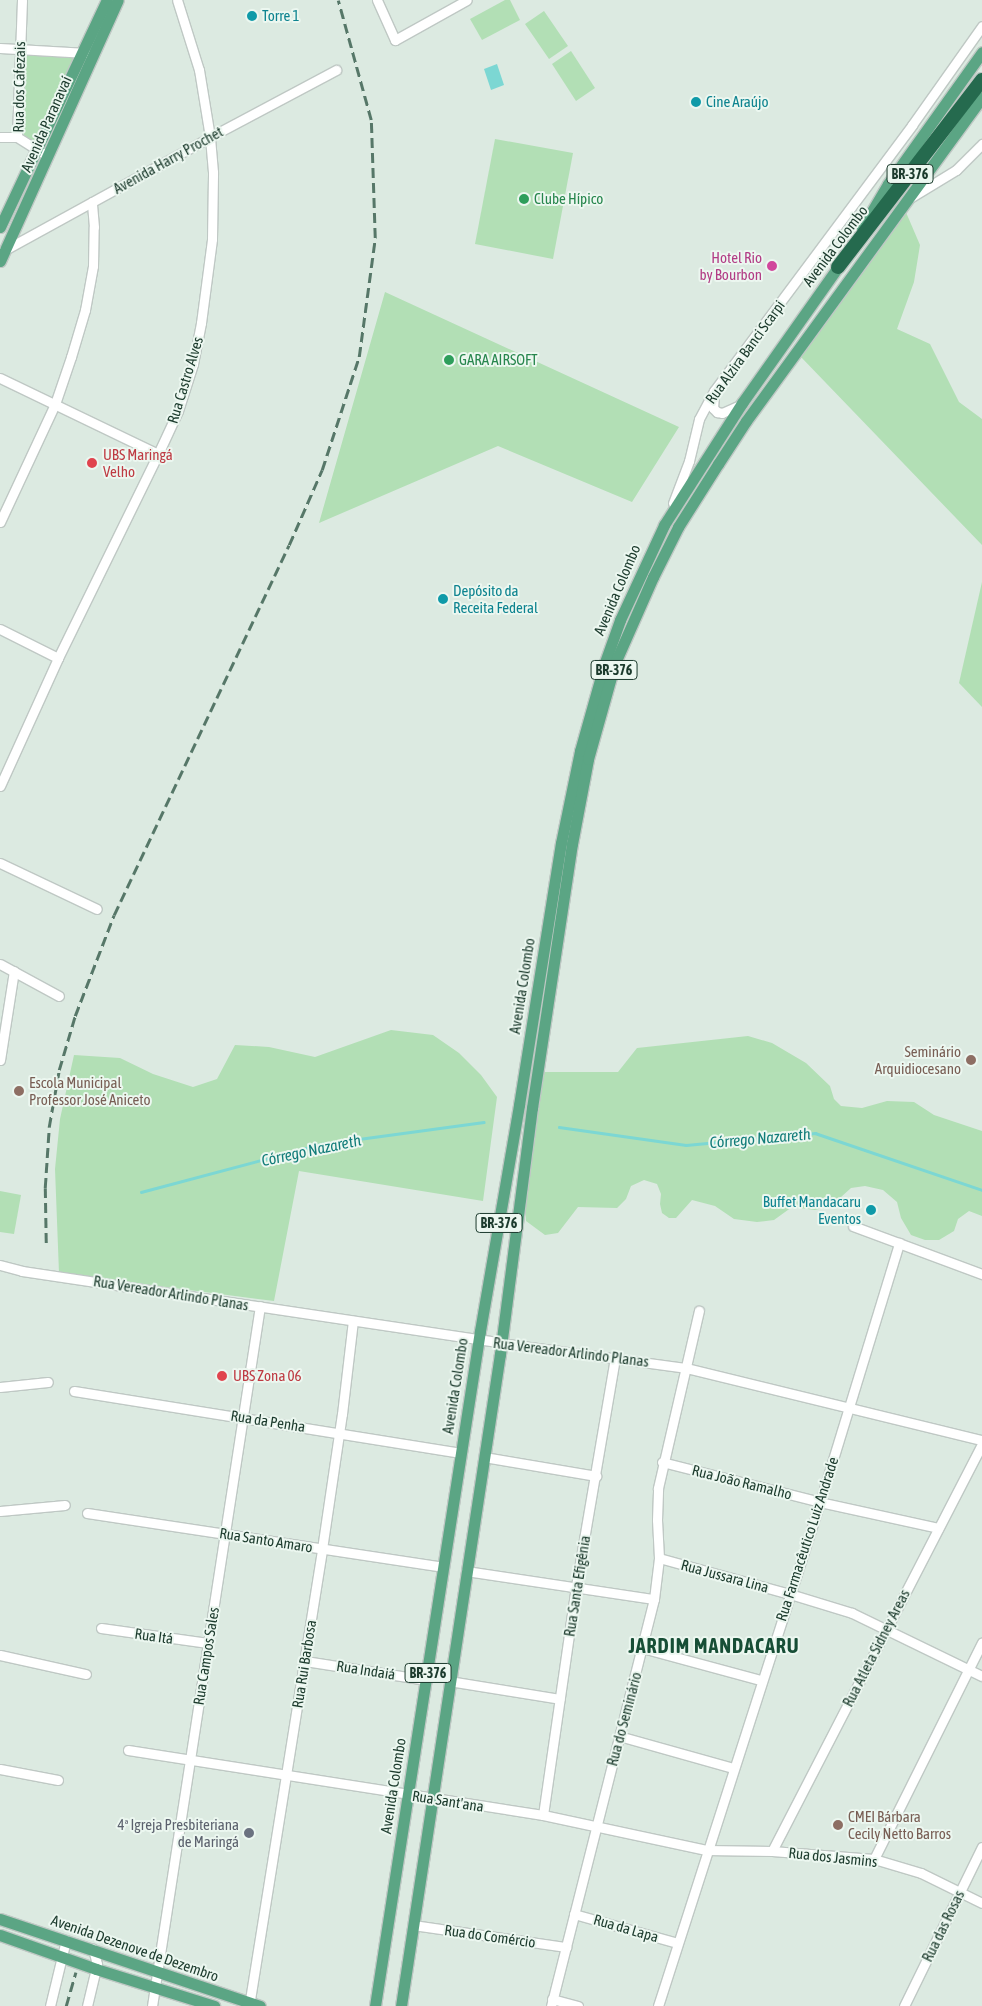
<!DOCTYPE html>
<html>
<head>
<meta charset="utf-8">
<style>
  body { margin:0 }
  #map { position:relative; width:982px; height:2006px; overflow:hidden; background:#dceae1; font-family:"Asap Condensed",sans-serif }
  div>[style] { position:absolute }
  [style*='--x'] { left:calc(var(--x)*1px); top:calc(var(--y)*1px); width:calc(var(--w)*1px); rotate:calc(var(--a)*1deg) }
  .green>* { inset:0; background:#b2dfb5 }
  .water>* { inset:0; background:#7cd7d3 }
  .stream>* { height:2.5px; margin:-1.25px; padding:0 1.25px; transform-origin:1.25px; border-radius:1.25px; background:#7cd7d3 }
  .roads { filter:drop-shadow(1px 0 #bfc8c4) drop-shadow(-1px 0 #bfc8c4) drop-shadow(0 1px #bfc8c4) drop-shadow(0 -1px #bfc8c4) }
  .minor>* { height:9px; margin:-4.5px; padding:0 4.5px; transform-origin:4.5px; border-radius:4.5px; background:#fff }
  .major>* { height:11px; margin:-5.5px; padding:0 5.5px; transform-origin:5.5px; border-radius:5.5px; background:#5ba584 }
  .highway>* { height:14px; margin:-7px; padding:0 7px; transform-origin:7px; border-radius:7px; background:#256a4e }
  .rail>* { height:2.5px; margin-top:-1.25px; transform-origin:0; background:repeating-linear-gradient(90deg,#567768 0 10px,transparent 0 15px) }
  .dots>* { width:14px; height:14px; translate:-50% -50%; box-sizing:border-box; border:2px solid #ecf7f0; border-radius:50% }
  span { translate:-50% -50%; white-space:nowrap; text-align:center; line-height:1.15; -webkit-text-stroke:4px #ecf7f0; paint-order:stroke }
  .shield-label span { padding:1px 4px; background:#ecf7f0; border:1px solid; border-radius:4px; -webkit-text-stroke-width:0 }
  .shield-label { font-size:14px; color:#1c3b2d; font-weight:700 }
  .culture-label { font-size:15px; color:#0d838f }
  .left { translate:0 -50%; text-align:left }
  .right { translate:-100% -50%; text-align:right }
  .street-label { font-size:15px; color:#1c3b2d }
  .leisure-label { font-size:15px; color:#27864d }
  .hotel-label { font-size:15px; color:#b23c85 }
  .health-label { font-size:15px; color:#be3a42 }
  .education-label { font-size:15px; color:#785e54 }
  .worship-label { font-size:15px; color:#5b616d }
  .water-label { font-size:16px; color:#117c79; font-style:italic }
  .district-label { font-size:20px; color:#174e36; font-weight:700; letter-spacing:1px }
</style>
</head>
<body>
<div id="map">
  <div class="green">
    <i style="clip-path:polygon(505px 0,510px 0,520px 20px,482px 40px,470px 19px)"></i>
    <i style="clip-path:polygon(544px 11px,568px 46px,549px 59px,525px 24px)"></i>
    <i style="clip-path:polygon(571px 51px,595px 88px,576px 101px,552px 64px)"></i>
    <i style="clip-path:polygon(26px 54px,78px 57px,36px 143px,24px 135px)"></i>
    <i style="clip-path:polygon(495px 139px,573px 153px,553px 259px,475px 244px)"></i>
    <i style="clip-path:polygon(905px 210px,920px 245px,914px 282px,897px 329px,930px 344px,959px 402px,982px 419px,982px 545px,800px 356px)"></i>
    <i style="clip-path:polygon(385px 292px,679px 427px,632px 502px,498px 446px,319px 523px)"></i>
    <i style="clip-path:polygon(982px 582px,982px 707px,959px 683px)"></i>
    <i style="clip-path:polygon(391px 1030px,433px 1035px,459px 1053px,481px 1075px,497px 1097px,483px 1201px,299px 1171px,274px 1301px,59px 1273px,55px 1169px,60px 1119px,74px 1055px,120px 1058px,153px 1074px,193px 1087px,217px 1079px,235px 1045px,269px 1047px,315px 1057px)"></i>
    <i style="clip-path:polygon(748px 1036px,772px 1043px,806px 1063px,830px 1086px,834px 1099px,841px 1106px,862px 1108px,887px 1101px,914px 1102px,934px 1115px,982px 1131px,982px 1216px,969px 1211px,958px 1219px,954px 1231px,939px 1240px,925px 1240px,911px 1235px,901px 1218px,897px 1202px,883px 1190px,865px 1186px,851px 1188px,831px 1206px,815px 1210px,792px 1207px,774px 1220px,757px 1222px,734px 1219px,715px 1206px,692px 1200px,676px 1218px,669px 1218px,662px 1213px,660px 1204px,661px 1194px,657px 1184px,644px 1180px,631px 1186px,626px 1199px,617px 1208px,578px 1207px,558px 1233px,545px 1235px,526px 1221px,525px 1205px,543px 1072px,618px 1072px,637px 1048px)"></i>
    <i style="clip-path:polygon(0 1191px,21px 1195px,14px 1234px,0 1232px)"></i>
  </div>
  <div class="water">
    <i style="clip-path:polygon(497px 64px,504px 85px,491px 90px,484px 69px)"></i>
  </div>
  <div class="stream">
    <i style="--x:559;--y:1127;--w:128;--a:8.1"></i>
    <i style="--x:686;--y:1145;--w:130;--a:-5.3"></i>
    <i style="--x:815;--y:1133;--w:176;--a:18.8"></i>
    <i style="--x:141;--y:1192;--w:187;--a:-14.9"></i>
    <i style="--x:322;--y:1144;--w:163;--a:-7.7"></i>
  </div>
  <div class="roads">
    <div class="minor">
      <i style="--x:22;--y:0;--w:137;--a:92.1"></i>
      <i style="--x:17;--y:137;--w:36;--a:32"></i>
      <i style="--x:377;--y:0;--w:44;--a:65.8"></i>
      <i style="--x:395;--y:40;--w:82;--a:-29.1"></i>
      <i style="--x:0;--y:48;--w:87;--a:3.3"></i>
      <i style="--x:0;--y:137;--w:17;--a:0"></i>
      <i style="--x:910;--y:198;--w:54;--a:-31.3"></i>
      <i style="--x:956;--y:170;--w:37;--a:-45"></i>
      <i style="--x:3;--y:251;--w:236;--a:-28.8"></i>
      <i style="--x:210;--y:137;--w:143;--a:-28"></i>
      <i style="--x:0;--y:378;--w:175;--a:25.7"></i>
      <i style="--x:714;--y:394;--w:14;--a:94"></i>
      <i style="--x:713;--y:408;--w:6;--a:45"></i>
      <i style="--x:717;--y:412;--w:5;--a:11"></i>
      <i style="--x:722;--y:413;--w:22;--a:-24"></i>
      <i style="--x:673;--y:503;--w:45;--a:-69.1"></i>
      <i style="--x:689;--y:461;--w:43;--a:-76.6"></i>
      <i style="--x:699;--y:419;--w:32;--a:-62"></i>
      <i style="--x:714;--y:391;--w:332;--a:-53.3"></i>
      <i style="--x:912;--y:125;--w:121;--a:-54.7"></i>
      <i style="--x:0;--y:522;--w:130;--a:-65"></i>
      <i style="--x:55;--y:404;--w:50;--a:-71.2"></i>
      <i style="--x:71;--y:357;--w:49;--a:-73.4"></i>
      <i style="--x:85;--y:310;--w:45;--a:-79.7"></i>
      <i style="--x:93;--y:266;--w:39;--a:-89"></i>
      <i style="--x:94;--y:227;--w:25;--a:-95"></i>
      <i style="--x:0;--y:629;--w:65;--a:26.6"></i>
      <i style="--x:0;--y:786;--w:141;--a:-65.6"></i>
      <i style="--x:58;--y:658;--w:227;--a:-63.9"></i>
      <i style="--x:158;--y:454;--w:47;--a:-65.1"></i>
      <i style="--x:178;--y:411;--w:49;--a:-72.3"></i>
      <i style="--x:193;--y:364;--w:42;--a:-79"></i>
      <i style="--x:201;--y:323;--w:85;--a:-82.5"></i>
      <i style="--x:212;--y:239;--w:67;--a:-89.1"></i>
      <i style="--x:213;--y:172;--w:35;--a:-95"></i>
      <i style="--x:210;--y:137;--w:68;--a:-99.3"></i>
      <i style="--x:199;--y:70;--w:73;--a:-107.4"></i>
      <i style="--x:0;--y:863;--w:107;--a:25.4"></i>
      <i style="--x:0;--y:964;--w:67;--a:28.5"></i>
      <i style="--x:0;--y:1060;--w:90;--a:-81.1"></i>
      <i style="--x:853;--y:1226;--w:138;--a:20.4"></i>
      <i style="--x:0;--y:1265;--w:23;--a:15"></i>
      <i style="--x:22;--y:1271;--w:484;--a:8.5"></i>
      <i style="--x:501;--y:1343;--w:187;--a:7.7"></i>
      <i style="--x:686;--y:1368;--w:305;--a:13.7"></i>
      <i style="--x:0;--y:1387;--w:48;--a:-5.9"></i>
      <i style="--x:74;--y:1391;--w:392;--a:9.1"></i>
      <i style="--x:484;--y:1457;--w:114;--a:9.6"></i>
      <i style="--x:662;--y:1462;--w:163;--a:14.2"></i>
      <i style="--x:820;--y:1502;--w:121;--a:12.4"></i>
      <i style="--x:0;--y:1511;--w:65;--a:-5.3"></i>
      <i style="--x:87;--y:1513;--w:361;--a:8.6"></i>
      <i style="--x:659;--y:1558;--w:136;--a:15.4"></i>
      <i style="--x:790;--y:1594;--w:65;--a:17"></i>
      <i style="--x:852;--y:1613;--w:144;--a:25.9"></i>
      <i style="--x:466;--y:1571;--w:190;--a:8.5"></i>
      <i style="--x:101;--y:1628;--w:108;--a:8"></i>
      <i style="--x:642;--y:1648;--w:123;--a:15.1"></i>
      <i style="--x:0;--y:1655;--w:88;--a:12.5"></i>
      <i style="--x:305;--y:1661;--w:123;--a:8.9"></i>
      <i style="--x:449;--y:1681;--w:112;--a:9.2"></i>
      <i style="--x:619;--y:1736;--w:118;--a:15.7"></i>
      <i style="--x:128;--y:1750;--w:420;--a:8.9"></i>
      <i style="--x:543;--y:1815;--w:167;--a:12.1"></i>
      <i style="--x:706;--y:1850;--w:66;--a:0.9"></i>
      <i style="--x:772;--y:1851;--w:102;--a:4.5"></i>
      <i style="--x:874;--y:1859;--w:49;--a:16.6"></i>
      <i style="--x:921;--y:1873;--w:68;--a:26.2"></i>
      <i style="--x:0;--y:1769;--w:59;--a:10.7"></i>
      <i style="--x:543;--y:1815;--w:231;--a:-81.8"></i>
      <i style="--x:576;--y:1586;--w:231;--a:-80.3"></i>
      <i style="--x:772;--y:1851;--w:457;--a:-62.7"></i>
      <i style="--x:874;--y:1859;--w:242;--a:-63.5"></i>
      <i style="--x:574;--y:1914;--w:107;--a:15.7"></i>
      <i style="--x:413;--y:1925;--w:155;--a:8.2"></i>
      <i style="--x:552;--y:1999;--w:27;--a:15"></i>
      <i style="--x:50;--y:2006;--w:68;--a:-76.4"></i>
      <i style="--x:87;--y:2006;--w:43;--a:-76.6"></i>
      <i style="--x:97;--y:1964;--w:16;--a:-105"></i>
      <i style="--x:152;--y:2006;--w:708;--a:-81.23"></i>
      <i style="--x:249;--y:2006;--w:463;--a:-80.9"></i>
      <i style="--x:322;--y:1549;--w:136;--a:-81.6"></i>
      <i style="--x:342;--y:1414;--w:94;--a:-83.3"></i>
      <i style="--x:551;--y:2006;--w:420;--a:-75.8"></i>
      <i style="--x:654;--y:1599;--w:41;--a:-83"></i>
      <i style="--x:659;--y:1558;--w:38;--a:-93"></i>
      <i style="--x:657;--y:1520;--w:32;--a:-88"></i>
      <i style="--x:658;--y:1488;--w:182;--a:-77"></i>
      <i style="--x:658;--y:2006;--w:529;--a:-72.18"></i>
      <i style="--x:820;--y:1502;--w:271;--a:-73"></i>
      <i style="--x:904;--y:2006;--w:177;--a:-63.9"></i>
    </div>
    <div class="major">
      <i style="--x:0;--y:227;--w:251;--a:-64.8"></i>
      <i style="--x:862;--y:228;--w:51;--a:-59.4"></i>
      <i style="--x:888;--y:184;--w:162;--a:-54.5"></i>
      <i style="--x:0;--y:261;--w:286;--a:-65.7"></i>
      <i style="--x:0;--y:1919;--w:274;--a:18.5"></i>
      <i style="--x:0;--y:1935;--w:102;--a:19.5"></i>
      <i style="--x:96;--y:1969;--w:124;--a:17.4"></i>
      <i style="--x:375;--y:2006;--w:683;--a:-81.16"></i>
      <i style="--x:480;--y:1331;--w:229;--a:-80.2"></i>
      <i style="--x:519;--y:1105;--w:265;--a:-80.9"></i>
      <i style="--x:561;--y:843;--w:94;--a:-78.3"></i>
      <i style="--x:580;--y:751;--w:92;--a:-74.3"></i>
      <i style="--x:605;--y:662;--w:45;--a:-70.3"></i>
      <i style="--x:620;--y:620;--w:105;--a:-65.1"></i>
      <i style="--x:664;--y:525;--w:145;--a:-57.4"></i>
      <i style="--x:742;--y:403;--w:174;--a:-54.8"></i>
      <i style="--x:401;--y:2006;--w:659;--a:-81.37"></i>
      <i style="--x:500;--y:1354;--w:248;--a:-82.6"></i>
      <i style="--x:532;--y:1108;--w:267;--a:-81.4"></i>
      <i style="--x:572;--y:844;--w:86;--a:-79.3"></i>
      <i style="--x:588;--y:759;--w:100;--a:-74.3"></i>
      <i style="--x:615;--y:663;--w:94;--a:-66.2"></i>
      <i style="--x:653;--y:577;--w:56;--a:-63.4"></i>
      <i style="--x:678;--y:527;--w:75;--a:-57.6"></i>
      <i style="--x:718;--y:464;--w:51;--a:-56.9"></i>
      <i style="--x:746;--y:421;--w:401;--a:-53.9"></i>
    </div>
    <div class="highway">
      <i style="--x:838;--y:267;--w:236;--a:-52.4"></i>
    </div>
  </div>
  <div class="rail">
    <i style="--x:46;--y:1243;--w:55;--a:-91"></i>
    <i style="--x:45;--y:1188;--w:61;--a:-86.2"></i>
    <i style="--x:49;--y:1127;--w:58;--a:-80"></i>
    <i style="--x:59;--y:1070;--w:56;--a:-73.5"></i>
    <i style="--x:75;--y:1016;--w:108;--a:-68.9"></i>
    <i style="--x:114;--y:915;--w:409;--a:-64.7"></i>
    <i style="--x:289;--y:545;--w:82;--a:-66.3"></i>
    <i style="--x:322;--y:470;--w:119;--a:-71.9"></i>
    <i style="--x:359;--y:357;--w:120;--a:-82.3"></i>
    <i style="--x:375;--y:238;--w:118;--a:-91.9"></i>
    <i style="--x:371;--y:120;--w:124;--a:-105.4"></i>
    <i style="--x:66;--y:2006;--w:35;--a:-74"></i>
  </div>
  <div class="dots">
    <i style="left:252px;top:16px;background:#0f9aa8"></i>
    <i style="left:696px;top:102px;background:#0f9aa8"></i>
    <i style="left:524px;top:199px;background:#2e9e5b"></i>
    <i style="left:772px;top:266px;background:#d1479c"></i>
    <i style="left:449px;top:360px;background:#2e9e5b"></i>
    <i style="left:92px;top:463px;background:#e0444e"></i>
    <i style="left:443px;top:599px;background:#0f9aa8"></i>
    <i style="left:971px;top:1060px;background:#8d6e63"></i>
    <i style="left:19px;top:1091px;background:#8d6e63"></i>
    <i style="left:871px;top:1210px;background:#0f9aa8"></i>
    <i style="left:222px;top:1376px;background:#e0444e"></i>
    <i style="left:838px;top:1825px;background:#8d6e63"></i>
    <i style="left:249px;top:1833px;background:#6b7280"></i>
  </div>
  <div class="shield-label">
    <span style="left:910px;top:174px">BR-376</span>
    <span style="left:614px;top:670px">BR-376</span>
    <span style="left:499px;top:1223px">BR-376</span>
    <span style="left:428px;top:1673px">BR-376</span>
  </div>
  <div class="culture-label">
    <span class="left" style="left:262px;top:16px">Torre 1</span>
    <span class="left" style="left:706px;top:102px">Cine Araújo</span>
    <span class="left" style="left:453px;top:599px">Depósito da<br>Receita Federal</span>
    <span class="right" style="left:861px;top:1210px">Buffet Mandacaru<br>Eventos</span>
  </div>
  <div class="street-label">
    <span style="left:19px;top:87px;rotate:-89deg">Rua dos Cafezais</span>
    <span style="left:46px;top:124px;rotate:-66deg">Avenida Paranavaí</span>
    <span style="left:168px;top:160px;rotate:-29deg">Avenida Harry Prochet</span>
    <span style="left:835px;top:246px;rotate:-53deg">Avenida Colombo</span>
    <span style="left:745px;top:352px;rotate:-54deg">Rua Alzira Banci Scarpi</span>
    <span style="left:185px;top:380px;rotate:-73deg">Rua Castro Alves</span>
    <span style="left:617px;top:590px;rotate:-67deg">Avenida Colombo</span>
    <span style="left:522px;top:986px;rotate:-81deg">Avenida Colombo</span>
    <span style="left:171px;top:1293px;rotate:9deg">Rua Vereador Arlindo Planas</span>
    <span style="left:571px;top:1352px;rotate:7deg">Rua Vereador Arlindo Planas</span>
    <span style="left:455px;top:1386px;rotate:-81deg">Avenida Colombo</span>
    <span style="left:268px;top:1421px;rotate:9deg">Rua da Penha</span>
    <span style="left:742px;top:1482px;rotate:14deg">Rua João Ramalho</span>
    <span style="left:807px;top:1539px;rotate:-72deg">Rua Farmacêutico Luiz Andrade</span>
    <span style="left:266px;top:1540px;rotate:9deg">Rua Santo Amaro</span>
    <span style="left:725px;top:1576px;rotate:15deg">Rua Jussara Lina</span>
    <span style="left:577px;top:1586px;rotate:-81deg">Rua Santa Efigênia</span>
    <span style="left:154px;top:1636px;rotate:8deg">Rua Itá</span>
    <span style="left:876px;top:1648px;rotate:-63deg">Rua Atleta Sidney Areas</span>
    <span style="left:206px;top:1656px;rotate:-81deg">Rua Campos Sales</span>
    <span style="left:304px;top:1664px;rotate:-81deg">Rua Rui Barbosa</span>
    <span style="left:366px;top:1670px;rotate:9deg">Rua Indaiá</span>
    <span style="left:624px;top:1719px;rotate:-75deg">Rua do Seminário</span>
    <span style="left:393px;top:1786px;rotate:-81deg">Avenida Colombo</span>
    <span style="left:448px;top:1801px;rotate:9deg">Rua Sant'ana</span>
    <span style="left:833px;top:1857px;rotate:6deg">Rua dos Jasmins</span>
    <span style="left:943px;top:1926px;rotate:-64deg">Rua das Rosas</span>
    <span style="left:626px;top:1928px;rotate:16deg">Rua da Lapa</span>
    <span style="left:490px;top:1936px;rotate:8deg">Rua do Comércio</span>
    <span style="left:135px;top:1948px;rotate:19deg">Avenida Dezenove de Dezembro</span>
  </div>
  <div class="leisure-label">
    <span class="left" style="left:534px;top:199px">Clube Hípico</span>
    <span class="left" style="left:459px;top:360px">GARA AIRSOFT</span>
  </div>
  <div class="hotel-label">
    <span class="right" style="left:762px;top:266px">Hotel Rio<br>by Bourbon</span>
  </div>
  <div class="health-label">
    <span class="left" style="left:103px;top:463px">UBS Maringá<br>Velho</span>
    <span class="left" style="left:233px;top:1376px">UBS Zona 06</span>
  </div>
  <div class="education-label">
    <span class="right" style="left:961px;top:1060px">Seminário<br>Arquidiocesano</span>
    <span class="left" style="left:29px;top:1091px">Escola Municipal<br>Professor José Aniceto</span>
    <span class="left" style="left:848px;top:1825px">CMEI Bárbara<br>Cecily Netto Barros</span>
  </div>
  <div class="worship-label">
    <span class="right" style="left:239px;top:1833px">4ª Igreja Presbiteriana<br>de Maringá</span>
  </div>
  <div class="water-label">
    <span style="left:760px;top:1138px;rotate:-5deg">Córrego Nazareth</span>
    <span style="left:311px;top:1150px;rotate:-12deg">Córrego Nazareth</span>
  </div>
  <div class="district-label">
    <span style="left:714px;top:1645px">JARDIM MANDACARU</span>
  </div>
</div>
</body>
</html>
